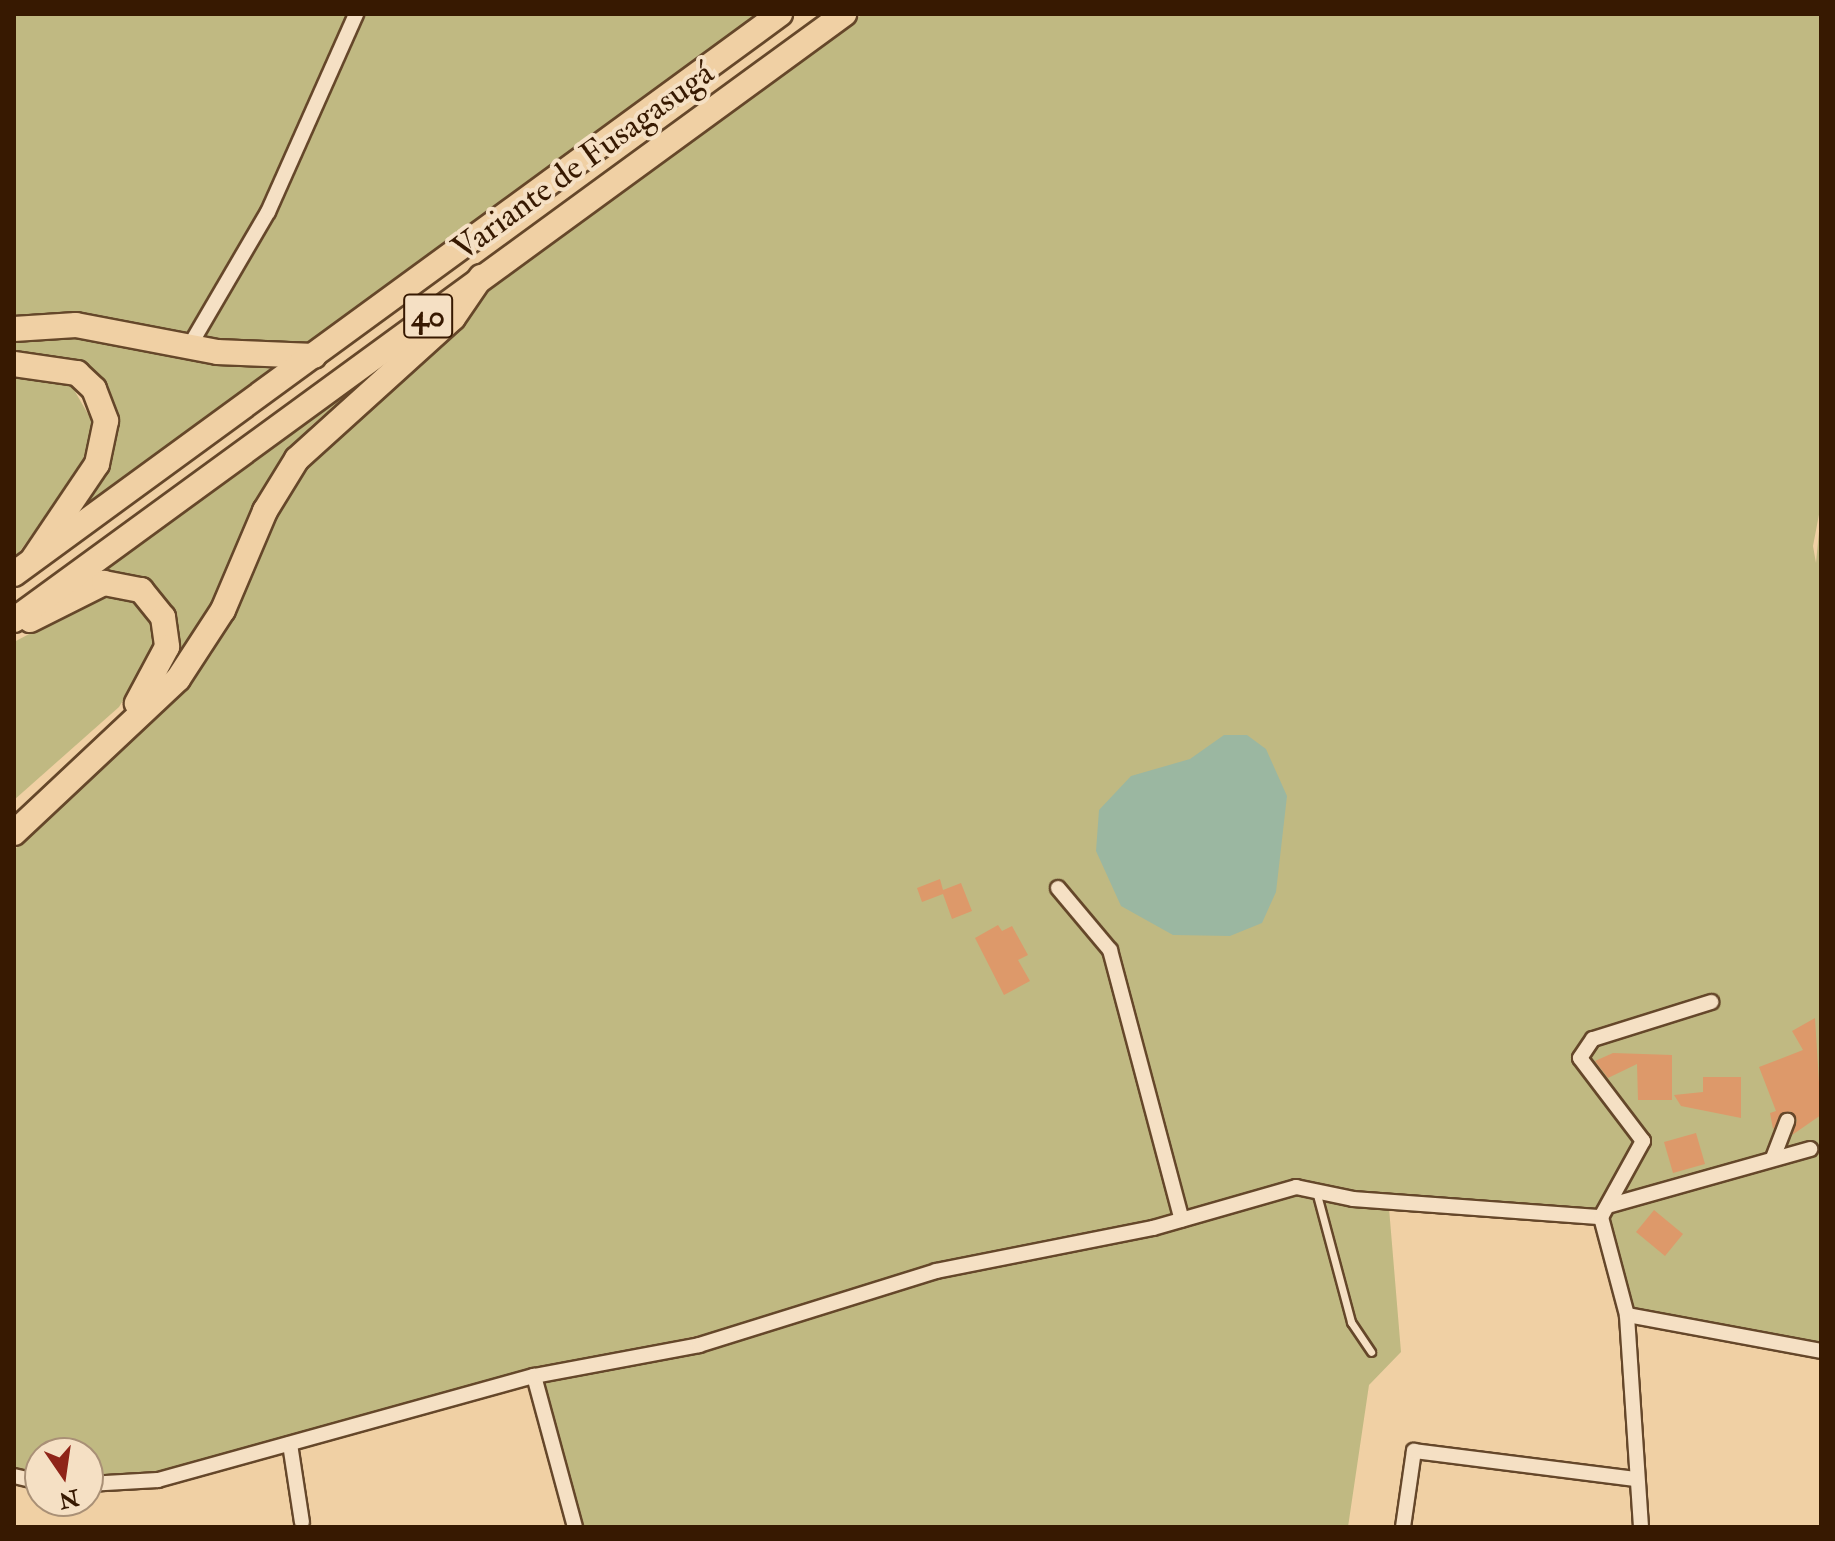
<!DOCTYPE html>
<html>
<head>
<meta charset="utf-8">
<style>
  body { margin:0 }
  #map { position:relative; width:1835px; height:1541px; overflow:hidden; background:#f0d0a4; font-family:"IM FELL Double Pica",serif }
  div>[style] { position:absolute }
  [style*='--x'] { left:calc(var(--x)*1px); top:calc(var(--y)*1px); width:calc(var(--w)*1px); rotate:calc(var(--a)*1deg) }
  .green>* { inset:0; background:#c0b982 }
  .water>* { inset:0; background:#9bb7a1 }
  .building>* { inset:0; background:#dd996a }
  .roads { filter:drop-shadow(2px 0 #65472a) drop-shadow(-2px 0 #65472a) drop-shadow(0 2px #65472a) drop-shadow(0 -2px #65472a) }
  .service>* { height:7px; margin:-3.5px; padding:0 3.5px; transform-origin:3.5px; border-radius:3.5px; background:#f5e0c4 }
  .minor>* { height:14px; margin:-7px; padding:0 7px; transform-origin:7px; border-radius:7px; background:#f5e0c4 }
  .primary>* { height:24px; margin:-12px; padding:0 12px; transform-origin:12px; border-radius:12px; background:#f0d0a4 }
  .trunk>* { height:24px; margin:-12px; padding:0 12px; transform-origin:12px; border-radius:12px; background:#f0d0a4 }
  span { translate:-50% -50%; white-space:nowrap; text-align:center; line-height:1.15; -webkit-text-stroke:8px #f5e0c4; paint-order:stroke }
  .shield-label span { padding:2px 6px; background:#f5e0c4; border:2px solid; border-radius:6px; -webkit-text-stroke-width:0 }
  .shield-label { font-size:32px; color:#371901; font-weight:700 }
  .street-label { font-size:34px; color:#371901 }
  .frame { position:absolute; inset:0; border:16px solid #371901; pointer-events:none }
  .north { position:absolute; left:24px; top:1437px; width:80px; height:80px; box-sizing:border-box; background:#f5e0c4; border:2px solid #a99076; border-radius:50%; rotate:167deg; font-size:22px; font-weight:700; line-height:32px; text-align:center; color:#371901 }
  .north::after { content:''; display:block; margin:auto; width:28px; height:36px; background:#8f2418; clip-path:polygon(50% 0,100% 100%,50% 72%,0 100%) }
</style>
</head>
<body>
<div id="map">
  <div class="green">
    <i style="clip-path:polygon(14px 14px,348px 14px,266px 203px,278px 210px,364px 14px,761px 14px,310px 344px,218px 340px,76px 313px,14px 318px)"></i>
    <i style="clip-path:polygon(863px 14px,1821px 14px,1821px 504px,1813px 546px,1816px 563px,1821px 510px,1821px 1343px,1633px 1308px,1621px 1316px,1596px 1209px,1354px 1192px,1297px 1180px,1151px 1221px,930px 1266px,711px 1333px,530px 1370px,156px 1473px,88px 1477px,88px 1453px,40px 1453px,40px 1475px,14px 1469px,14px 850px,186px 688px,212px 654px,275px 515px,306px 465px,365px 406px,463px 326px,492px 283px)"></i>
    <i style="clip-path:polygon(75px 336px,214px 364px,277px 369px,75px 516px,113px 457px,119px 424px,103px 383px,82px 362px,14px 353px,14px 341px)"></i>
    <i style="clip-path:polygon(388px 359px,311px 426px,270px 478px,212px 605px,171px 673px,178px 632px,162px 595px,126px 573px,84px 577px)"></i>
    <i style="clip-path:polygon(14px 376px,70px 383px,95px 426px,78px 472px,14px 559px)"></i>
    <i style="clip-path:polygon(105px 594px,134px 599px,153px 623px,156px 647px,119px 707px,14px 800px,14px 642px)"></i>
    <i style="clip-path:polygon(1295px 1194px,1389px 1208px,1401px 1352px,1369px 1385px,1348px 1527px,583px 1527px,542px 1382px,704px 1351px,937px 1278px,1153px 1235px)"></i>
  </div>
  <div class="water">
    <i style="clip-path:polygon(1224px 735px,1247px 735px,1266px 749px,1287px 796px,1276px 892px,1262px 923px,1230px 936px,1173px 935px,1121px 906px,1096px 851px,1099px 810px,1131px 776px,1190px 759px)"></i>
  </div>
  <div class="building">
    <i style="clip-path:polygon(940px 879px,943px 890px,961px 883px,972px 911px,952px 919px,943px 894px,922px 902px,917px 888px)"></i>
    <i style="clip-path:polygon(998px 925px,1002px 931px,1012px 926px,1028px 955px,1018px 960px,1030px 981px,1004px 995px,975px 938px)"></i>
    <i style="clip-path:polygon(1815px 1018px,1821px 1115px,1792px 1135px,1797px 1120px,1790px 1111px,1773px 1129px,1770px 1113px,1776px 1111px,1759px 1067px,1803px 1050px,1792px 1031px)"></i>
    <i style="clip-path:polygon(1613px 1053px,1672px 1055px,1672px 1100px,1638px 1100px,1637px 1064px,1608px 1078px,1595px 1061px)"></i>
    <i style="clip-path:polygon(1703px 1077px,1741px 1077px,1741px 1118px,1681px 1106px,1674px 1095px,1703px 1092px)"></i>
    <i style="clip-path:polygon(1696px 1133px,1705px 1164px,1673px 1173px,1664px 1142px)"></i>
    <i style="clip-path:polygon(1654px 1210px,1683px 1234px,1665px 1256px,1636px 1232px)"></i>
  </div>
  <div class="roads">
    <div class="service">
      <i style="--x:1316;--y:1191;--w:136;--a:75"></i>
      <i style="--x:1351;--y:1322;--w:36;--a:56"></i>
    </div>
    <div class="minor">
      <i style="--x:189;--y:347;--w:156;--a:-59.7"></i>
      <i style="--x:268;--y:212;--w:217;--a:-66"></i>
      <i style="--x:1058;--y:888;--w:81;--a:50"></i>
      <i style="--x:1110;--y:950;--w:279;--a:75.1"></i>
      <i style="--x:1773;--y:1158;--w:40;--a:-69"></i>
      <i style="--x:1611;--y:1205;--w:207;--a:-15.7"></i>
      <i style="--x:1627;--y:1315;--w:197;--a:10.5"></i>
      <i style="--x:534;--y:1376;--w:156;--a:74.8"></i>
      <i style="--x:290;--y:1444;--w:79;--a:81.3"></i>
      <i style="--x:14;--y:1476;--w:27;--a:13"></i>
      <i style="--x:88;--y:1484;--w:70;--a:-3.3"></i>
      <i style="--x:158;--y:1480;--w:390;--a:-15.5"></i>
      <i style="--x:534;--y:1376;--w:168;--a:-10.6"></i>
      <i style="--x:699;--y:1345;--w:248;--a:-17.3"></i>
      <i style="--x:936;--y:1271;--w:221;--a:-11.2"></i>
      <i style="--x:1153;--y:1228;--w:149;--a:-16"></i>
      <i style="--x:1296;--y:1187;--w:58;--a:11.9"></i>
      <i style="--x:1353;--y:1199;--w:249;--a:4.2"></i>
      <i style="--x:1403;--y:1527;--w:77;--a:-81.8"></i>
      <i style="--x:1414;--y:1451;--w:224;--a:7.2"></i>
      <i style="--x:1641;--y:1527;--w:212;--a:-93.8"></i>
      <i style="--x:1627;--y:1315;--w:101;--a:-104.9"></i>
      <i style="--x:1601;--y:1217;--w:87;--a:-61.1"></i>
      <i style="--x:1643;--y:1141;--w:104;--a:-127.2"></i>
      <i style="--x:1580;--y:1058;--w:23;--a:-56"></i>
      <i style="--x:1593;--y:1039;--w:124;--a:-17.4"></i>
    </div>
    <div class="primary">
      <i style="--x:14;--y:329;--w:62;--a:-3.7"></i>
      <i style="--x:76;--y:325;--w:144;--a:10.8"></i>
      <i style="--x:217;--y:352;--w:97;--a:2.4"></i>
      <i style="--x:14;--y:364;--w:64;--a:8.1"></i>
      <i style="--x:77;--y:373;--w:23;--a:43"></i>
      <i style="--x:94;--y:389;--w:34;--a:69"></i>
      <i style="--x:106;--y:421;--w:44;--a:101.8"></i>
      <i style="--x:97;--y:464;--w:115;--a:124"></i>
      <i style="--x:30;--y:620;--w:83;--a:-26.6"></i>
      <i style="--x:104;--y:583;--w:38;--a:11"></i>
      <i style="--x:141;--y:590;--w:35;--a:51"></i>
      <i style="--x:163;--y:617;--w:30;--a:82"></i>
      <i style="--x:167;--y:647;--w:64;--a:118.2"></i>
      <i style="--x:14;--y:833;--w:225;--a:-43.2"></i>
      <i style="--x:178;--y:679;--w:82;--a:-56.9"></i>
      <i style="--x:223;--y:610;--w:108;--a:-67"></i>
      <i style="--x:265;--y:511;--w:61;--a:-58.4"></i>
      <i style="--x:297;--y:459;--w:210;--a:-42.1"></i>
      <i style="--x:453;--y:318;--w:50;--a:-55.7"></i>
    </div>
    <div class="trunk">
      <i style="--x:14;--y:574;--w:949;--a:-36.17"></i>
      <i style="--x:14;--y:620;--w:1028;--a:-36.13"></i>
    </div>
  </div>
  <div class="shield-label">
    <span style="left:428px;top:316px">40</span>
  </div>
  <div class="street-label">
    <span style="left:583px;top:161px;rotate:-36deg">Variante de Fusagasugá</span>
  </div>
  <div class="frame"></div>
  <div class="north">N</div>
</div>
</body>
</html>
